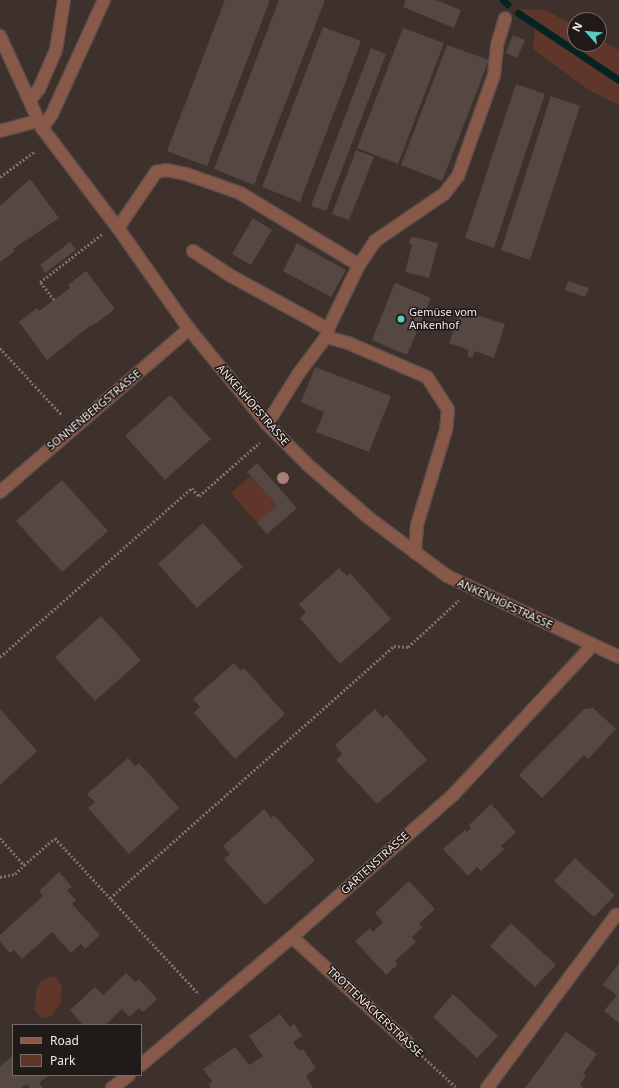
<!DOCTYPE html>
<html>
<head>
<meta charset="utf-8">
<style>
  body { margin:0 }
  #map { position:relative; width:619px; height:1088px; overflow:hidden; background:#3e312c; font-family:"Noto Sans",sans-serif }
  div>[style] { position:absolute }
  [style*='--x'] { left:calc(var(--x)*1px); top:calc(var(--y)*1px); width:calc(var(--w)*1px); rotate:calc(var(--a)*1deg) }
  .green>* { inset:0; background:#5f3629 }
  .stream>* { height:7px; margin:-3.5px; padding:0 3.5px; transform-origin:3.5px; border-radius:3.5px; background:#042422 }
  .building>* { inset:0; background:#554742 }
  .path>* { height:2.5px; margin-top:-1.25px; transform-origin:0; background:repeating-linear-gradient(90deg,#7b706b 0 2px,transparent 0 4px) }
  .roads { filter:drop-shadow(1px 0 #5b4e4a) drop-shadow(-1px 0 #5b4e4a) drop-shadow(0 1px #5b4e4a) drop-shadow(0 -1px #5b4e4a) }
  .minor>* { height:12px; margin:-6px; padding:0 6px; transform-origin:6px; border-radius:6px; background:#885849 }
  .trees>* { width:12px; height:12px; margin:-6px; border-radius:50%; background:#a68074 }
  .dots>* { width:11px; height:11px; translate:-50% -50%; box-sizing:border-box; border:2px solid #201a18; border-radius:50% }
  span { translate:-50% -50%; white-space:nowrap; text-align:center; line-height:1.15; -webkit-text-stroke:3px #201a18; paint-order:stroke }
  .poi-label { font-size:11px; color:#f2e9e6 }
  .left { translate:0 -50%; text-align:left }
  .street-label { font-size:11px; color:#f2e9e6 }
  .legend { position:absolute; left:12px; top:1024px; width:130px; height:52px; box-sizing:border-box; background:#201a18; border:1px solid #746d6a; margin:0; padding:5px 7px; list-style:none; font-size:12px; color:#f2e9e6 }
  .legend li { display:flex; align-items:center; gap:8px; height:20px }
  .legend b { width:20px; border:1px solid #746d6a }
  .north { position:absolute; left:567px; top:12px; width:40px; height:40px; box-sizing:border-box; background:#201a18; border:1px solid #746d6a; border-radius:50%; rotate:297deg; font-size:11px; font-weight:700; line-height:16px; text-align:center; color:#f2e9e6 }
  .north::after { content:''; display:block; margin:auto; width:14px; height:18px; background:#56cec4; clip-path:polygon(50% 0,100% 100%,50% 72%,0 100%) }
</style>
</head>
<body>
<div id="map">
  <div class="green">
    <i style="clip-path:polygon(521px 9px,545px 10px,575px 26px,575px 44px,599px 44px,599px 39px,619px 50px,619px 105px,589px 90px,533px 49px,535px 29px,516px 16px)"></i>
    <i style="clip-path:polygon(250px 476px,277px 505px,257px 523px,231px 493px)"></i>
    <i style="clip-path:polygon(54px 976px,61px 984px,62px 990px,60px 1005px,52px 1016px,42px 1018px,34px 1010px,37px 987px,42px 980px)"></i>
  </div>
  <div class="stream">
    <i style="--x:503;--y:0;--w:6;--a:45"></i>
    <i style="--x:518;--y:13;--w:121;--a:33.6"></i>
  </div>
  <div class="building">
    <i style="clip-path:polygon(225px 0,270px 0,207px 166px,167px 151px)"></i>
    <i style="clip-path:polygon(279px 0,325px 0,254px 185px,214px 169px)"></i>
    <i style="clip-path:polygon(406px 0,436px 0,461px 10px,454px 28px,403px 7px)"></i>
    <i style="clip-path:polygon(323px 27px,361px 41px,300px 202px,262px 187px)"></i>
    <i style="clip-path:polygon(403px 28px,444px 43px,398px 164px,357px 148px)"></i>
    <i style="clip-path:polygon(513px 35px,525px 40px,517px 58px,506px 53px)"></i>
    <i style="clip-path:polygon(447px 45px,489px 60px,442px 181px,401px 165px)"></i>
    <i style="clip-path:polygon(371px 48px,386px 54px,326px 211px,311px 206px)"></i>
    <i style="clip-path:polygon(516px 84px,545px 94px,494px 248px,465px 238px)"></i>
    <i style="clip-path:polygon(551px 96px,580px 106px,530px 260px,501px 250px)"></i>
    <i style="clip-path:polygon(356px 150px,374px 157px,349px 220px,332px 214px)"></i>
    <i style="clip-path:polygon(30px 179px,59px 218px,13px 249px,15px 251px,0 262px,0 206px)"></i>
    <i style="clip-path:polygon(253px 218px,272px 230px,251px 265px,232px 254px)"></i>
    <i style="clip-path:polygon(414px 237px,438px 243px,429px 278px,405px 272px,412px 245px,409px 244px,410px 238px)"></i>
    <i style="clip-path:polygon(70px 242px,76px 250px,45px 273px,40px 265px)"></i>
    <i style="clip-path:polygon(297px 243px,346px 270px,331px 297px,283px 271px)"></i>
    <i style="clip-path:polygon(86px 271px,115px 309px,92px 326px,91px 325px,47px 360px,19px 322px,37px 308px,39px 311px,54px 300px,70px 288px,68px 285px)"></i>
    <i style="clip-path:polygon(568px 281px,589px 288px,585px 297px,565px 290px)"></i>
    <i style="clip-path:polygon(395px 283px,431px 298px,407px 355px,372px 340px)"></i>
    <i style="clip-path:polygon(460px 310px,505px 324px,494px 358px,475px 351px,472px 358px,467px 356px,469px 350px,449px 343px,454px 329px,450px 327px,451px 323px,455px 324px)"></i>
    <i style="clip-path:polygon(315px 367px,391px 396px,369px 452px,316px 432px,324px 412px,301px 402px)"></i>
    <i style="clip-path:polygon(170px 395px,211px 439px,165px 480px,125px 436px)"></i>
    <i style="clip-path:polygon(257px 463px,297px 508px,267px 534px,257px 523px,277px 505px,247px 472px)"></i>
    <i style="clip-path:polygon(62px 480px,108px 531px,62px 572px,16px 521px)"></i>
    <i style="clip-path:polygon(203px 523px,243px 567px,197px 608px,158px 564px)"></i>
    <i style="clip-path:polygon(339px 568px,347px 576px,350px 573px,391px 619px,340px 664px,300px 618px,306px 613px,299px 604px)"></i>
    <i style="clip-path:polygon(101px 616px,141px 660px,95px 701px,55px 657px)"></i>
    <i style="clip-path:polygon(234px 663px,241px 671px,244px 668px,285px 714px,235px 759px,194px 713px,200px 707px,193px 699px)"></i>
    <i style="clip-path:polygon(593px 708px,616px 729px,588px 759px,584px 755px,542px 798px,519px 775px,584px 709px)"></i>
    <i style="clip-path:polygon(0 709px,37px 751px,0 785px)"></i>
    <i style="clip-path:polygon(375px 709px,383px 718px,386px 714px,427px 760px,377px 804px,336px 760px,342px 754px,335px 745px)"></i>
    <i style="clip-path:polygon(128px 758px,135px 766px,139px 763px,179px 808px,129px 854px,88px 808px,95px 802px,87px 794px)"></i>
    <i style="clip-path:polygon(491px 804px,516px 832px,501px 846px,504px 849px,481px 871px,477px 867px,468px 876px,443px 849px,465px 830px,467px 832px,471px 828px,469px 825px)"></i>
    <i style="clip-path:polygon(264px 809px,271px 818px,274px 815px,315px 860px,265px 905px,224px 859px,230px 854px,223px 846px)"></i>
    <i style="clip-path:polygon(575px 858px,615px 895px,594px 917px,554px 881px)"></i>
    <i style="clip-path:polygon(59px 872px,72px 887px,67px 890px,76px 900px,72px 904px,100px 935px,85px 949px,81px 944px,71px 953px,52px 932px,22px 959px,14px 950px,10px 953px,0 942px,0 935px,43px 896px,39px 891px)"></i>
    <i style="clip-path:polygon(409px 881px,435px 909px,419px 924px,422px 927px,412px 937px,416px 942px,395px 961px,398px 964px,386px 975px,355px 941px,370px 928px,373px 932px,383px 922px,375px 913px)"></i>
    <i style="clip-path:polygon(511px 923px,556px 965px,535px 987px,490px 946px)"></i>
    <i style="clip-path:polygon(619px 963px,619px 1023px,604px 1011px,617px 995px,603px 985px)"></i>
    <i style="clip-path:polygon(126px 973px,135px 982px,139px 979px,157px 999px,143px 1012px,139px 1008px,129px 1017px,122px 1009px,105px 1025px,83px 1025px,70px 1010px,95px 987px,103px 995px)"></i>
    <i style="clip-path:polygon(453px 994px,498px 1036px,477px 1058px,433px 1017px)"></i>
    <i style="clip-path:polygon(280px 1014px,290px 1027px,294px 1024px,302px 1036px,293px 1042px,299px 1051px,303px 1049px,316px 1068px,306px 1076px,313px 1088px,211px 1088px,209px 1085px,212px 1081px,203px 1069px,235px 1047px,249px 1065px,263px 1056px,249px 1036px)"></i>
    <i style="clip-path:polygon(566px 1032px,597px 1054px,583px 1074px,586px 1076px,580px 1085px,584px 1088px,525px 1088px)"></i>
    <i style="clip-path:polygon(13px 1056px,13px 1075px,49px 1075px,39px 1083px,43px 1088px,30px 1088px,27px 1084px,21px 1088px,0 1088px,0 1066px)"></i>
  </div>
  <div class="path">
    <i style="--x:0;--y:177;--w:44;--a:-36.6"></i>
    <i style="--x:54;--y:300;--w:23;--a:-128"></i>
    <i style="--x:40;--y:282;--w:78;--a:-37.7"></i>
    <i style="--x:0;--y:348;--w:91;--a:47.2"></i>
    <i style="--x:0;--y:657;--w:256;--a:-41.4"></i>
    <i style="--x:192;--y:488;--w:11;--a:49"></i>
    <i style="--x:199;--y:496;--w:81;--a:-41.5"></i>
    <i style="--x:0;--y:838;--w:36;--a:48"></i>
    <i style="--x:24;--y:865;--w:41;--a:-41.1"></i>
    <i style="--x:55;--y:838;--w:212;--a:47.3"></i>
    <i style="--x:0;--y:877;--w:15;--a:-11"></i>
    <i style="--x:15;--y:874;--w:13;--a:-45"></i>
    <i style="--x:110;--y:898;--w:380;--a:-41.6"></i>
    <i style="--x:394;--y:646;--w:14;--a:4"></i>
    <i style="--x:408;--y:647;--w:69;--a:-42.7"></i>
    <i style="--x:419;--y:1053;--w:52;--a:42.6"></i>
  </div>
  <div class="roads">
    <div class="minor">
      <i style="--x:0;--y:36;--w:101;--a:65.5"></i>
      <i style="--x:42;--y:128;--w:126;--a:52.8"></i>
      <i style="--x:118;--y:228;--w:123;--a:54.9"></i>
      <i style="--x:189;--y:329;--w:123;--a:50.6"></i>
      <i style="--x:267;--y:424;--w:58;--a:45"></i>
      <i style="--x:308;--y:465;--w:81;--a:41"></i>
      <i style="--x:369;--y:518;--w:97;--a:36.6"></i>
      <i style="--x:447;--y:576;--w:190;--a:25.2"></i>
      <i style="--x:30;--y:100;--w:14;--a:-51"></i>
      <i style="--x:39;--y:89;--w:43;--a:-66.4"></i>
      <i style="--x:56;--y:50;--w:51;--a:-80.9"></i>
      <i style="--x:42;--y:128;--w:17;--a:-54"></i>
      <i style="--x:52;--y:114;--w:125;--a:-65.5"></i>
      <i style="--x:0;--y:131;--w:39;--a:-15"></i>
      <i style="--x:118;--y:228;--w:68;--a:-55.8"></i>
      <i style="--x:156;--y:172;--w:10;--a:-11"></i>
      <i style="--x:166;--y:170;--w:20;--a:11"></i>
      <i style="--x:186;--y:174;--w:57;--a:19.4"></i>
      <i style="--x:240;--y:193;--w:139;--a:31.2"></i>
      <i style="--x:193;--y:251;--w:45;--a:33.3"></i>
      <i style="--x:231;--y:276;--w:111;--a:28.7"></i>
      <i style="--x:328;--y:329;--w:7;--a:98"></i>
      <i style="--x:328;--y:329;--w:71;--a:-64.2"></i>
      <i style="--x:359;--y:265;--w:29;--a:-56"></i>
      <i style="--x:375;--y:241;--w:83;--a:-34.3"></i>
      <i style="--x:444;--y:194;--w:23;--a:-52"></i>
      <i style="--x:458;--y:176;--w:107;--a:-70.4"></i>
      <i style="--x:494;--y:75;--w:30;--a:-84"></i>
      <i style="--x:497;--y:45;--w:28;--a:-73"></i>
      <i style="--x:267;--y:424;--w:60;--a:-57.9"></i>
      <i style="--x:299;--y:373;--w:45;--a:-53.1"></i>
      <i style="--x:326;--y:337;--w:23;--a:15"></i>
      <i style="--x:348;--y:343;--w:86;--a:23.3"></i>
      <i style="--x:427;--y:377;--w:38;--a:57"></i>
      <i style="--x:448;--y:409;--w:21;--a:95"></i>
      <i style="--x:446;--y:430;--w:99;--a:107"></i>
      <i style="--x:417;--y:525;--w:28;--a:94"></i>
      <i style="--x:0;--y:492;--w:250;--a:-40.8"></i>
      <i style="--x:292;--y:937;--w:156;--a:42.4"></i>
      <i style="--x:141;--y:1065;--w:198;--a:-40.3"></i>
      <i style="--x:292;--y:937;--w:215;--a:-41.4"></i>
      <i style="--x:453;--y:795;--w:205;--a:-47"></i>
      <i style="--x:112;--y:1088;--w:21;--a:-37"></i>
      <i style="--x:487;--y:1088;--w:216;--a:-53.3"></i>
    </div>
  </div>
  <div class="trees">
    <i style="left:283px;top:478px"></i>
  </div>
  <div class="dots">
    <i style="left:401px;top:319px;background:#56cec4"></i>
  </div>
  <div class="poi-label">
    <span class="left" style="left:409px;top:319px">Gemüse vom<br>Ankenhof</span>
  </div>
  <div class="street-label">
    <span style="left:253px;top:405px;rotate:49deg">ANKENHOFSTRASSE</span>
    <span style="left:94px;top:410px;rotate:-40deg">SONNENBERGSTRASSE</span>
    <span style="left:505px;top:604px;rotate:25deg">ANKENHOFSTRASSE</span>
    <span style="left:375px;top:863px;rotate:-42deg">GARTENSTRASSE</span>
    <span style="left:375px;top:1012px;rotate:43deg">TROTTENACKERSTRASSE</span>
  </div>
  <ul class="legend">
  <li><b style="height:5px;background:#885849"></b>Road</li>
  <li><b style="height:11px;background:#5f3629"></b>Park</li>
  </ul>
  <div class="north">N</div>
</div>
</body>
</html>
